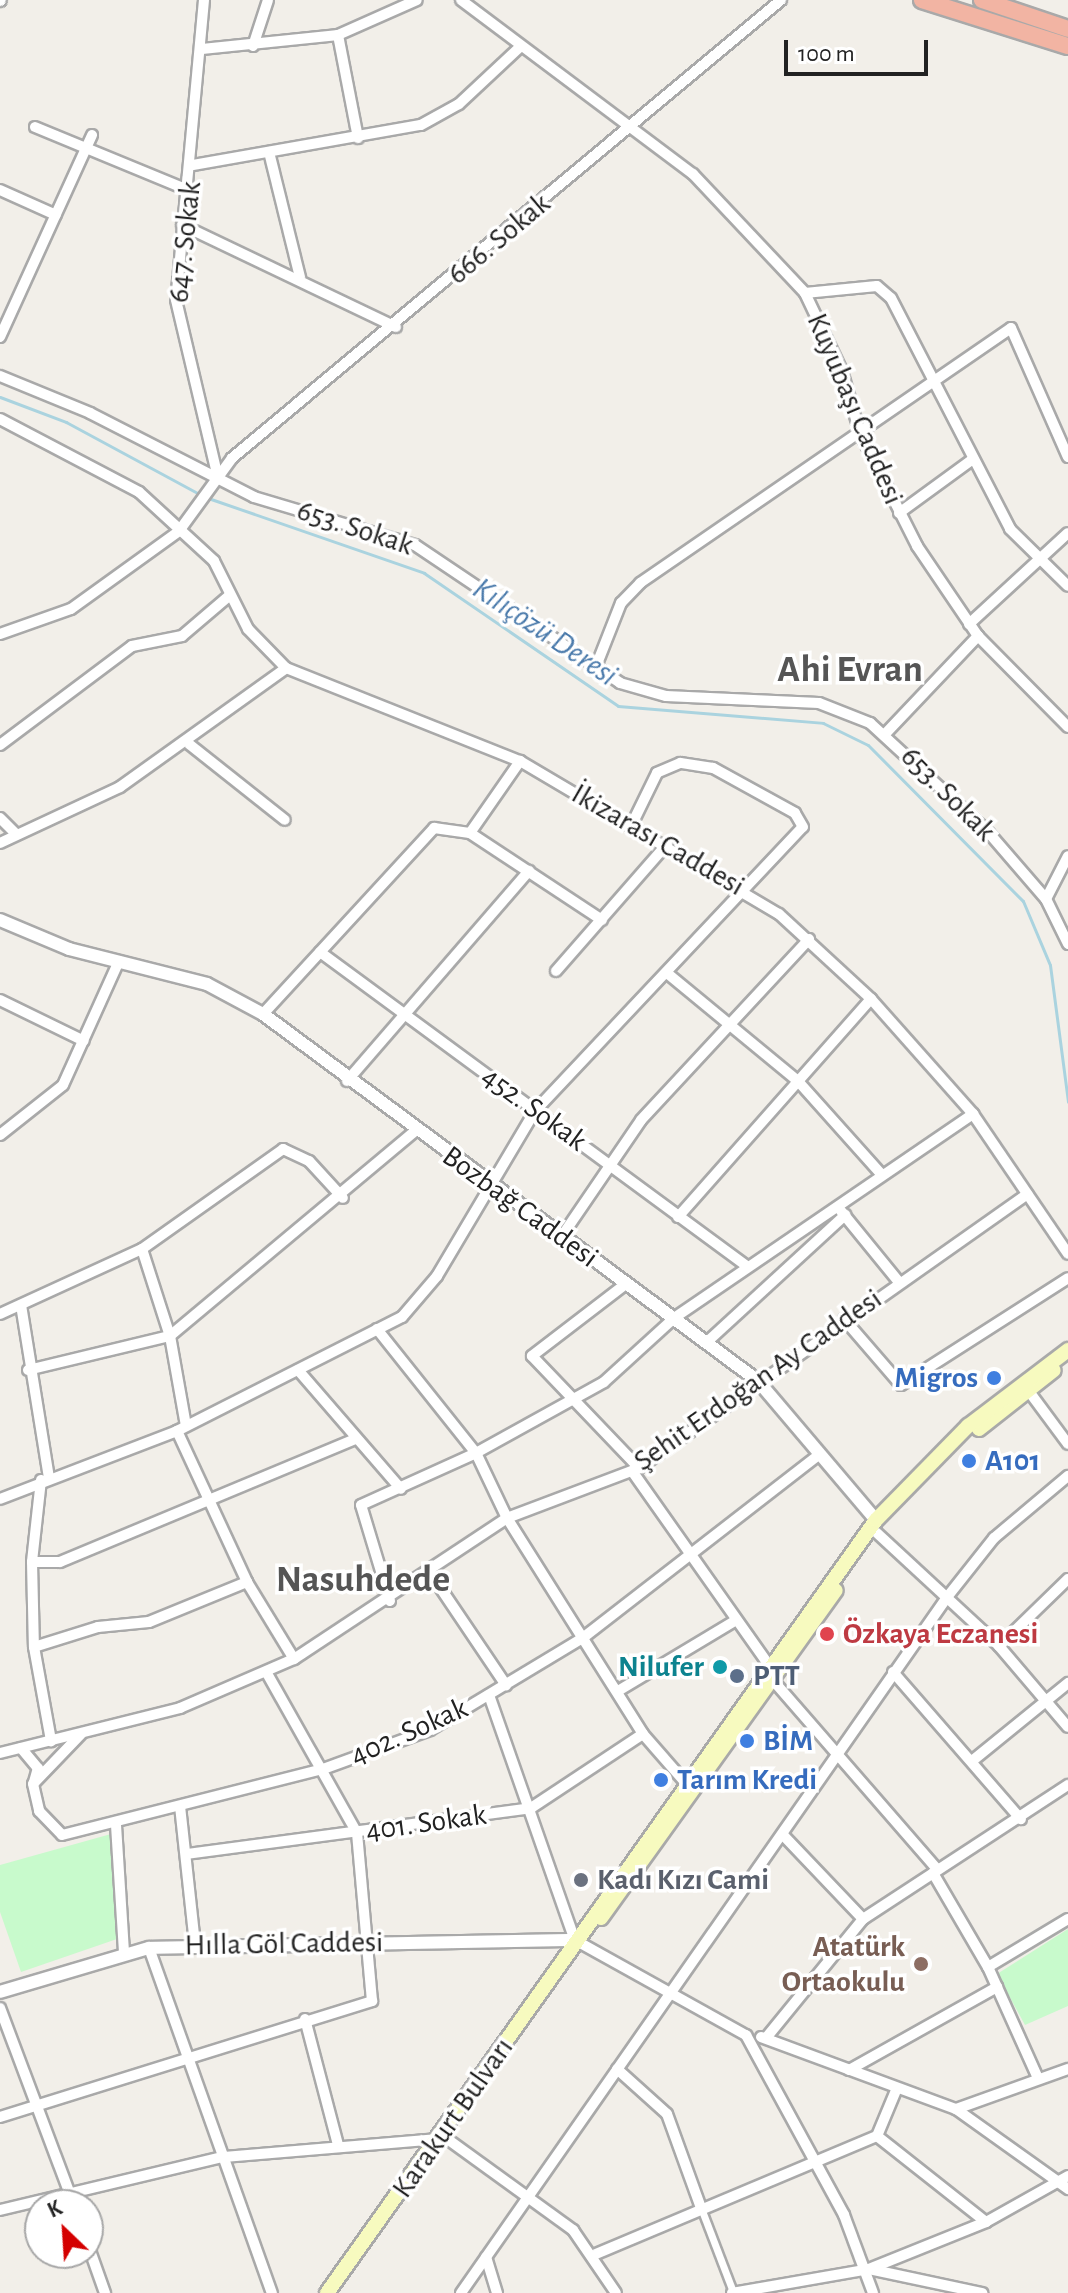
<!DOCTYPE html>
<html>
<head>
<meta charset="utf-8">
<style>
  body { margin:0 }
  #map { position:relative; width:1068px; height:2293px; overflow:hidden; background:#f2efe9; font-family:"Alegreya Sans",sans-serif }
  div>[style] { position:absolute }
  [style*='--x'] { left:calc(var(--x)*1px); top:calc(var(--y)*1px); width:calc(var(--w)*1px); rotate:calc(var(--a)*1deg) }
  .park>* { inset:0; background:#c8facc }
  .stream>* { height:3px; margin:-1.5px; padding:0 1.5px; transform-origin:1.5px; border-radius:1.5px; background:#aad3df }
  .roads { filter:drop-shadow(2px 0 #a9a9a9) drop-shadow(-2px 0 #a9a9a9) drop-shadow(0 2px #a9a9a9) drop-shadow(0 -2px #a9a9a9) }
  .pedestrian>* { height:7px; margin:-3.5px; padding:0 3.5px; transform-origin:3.5px; border-radius:3.5px; background:#fff }
  .minor>* { height:10px; margin:-5px; padding:0 5px; transform-origin:5px; border-radius:5px; background:#fff }
  .tertiary>* { height:12px; margin:-6px; padding:0 6px; transform-origin:6px; border-radius:6px; background:#fff }
  .secondary>* { height:14px; margin:-7px; padding:0 7px; transform-origin:7px; border-radius:7px; background:#f7fabf }
  .trunk>* { height:16px; margin:-8px; padding:0 8px; transform-origin:8px; border-radius:8px; background:#f2b4a3 }
  .dots>* { width:22px; height:22px; translate:-50% -50%; box-sizing:border-box; border:4px solid #fff; border-radius:50% }
  span { translate:-50% -50%; white-space:nowrap; text-align:center; line-height:1.15; -webkit-text-stroke:7px #fff; paint-order:stroke }
  .street-label { font-size:30px; color:#222 }
  .shop-label { font-size:30px; color:#366cbe; font-weight:700 }
  .right { translate:-100% -50%; text-align:right }
  .left { translate:0 -50%; text-align:left }
  .health-label { font-size:30px; color:#be3a42; font-weight:700 }
  .culture-label { font-size:30px; color:#0d838f; font-weight:700 }
  .service-label { font-size:30px; color:#4e5e75; font-weight:700 }
  .worship-label { font-size:30px; color:#5b616d; font-weight:700 }
  .education-label { font-size:30px; color:#785e54; font-weight:700 }
  .water-label { font-size:32px; color:#4a7aab; font-style:italic }
  .district-label { font-size:38px; color:#555; font-weight:700 }
  .north { position:absolute; left:24px; top:2189px; width:80px; height:80px; box-sizing:border-box; background:#fff; border:2px solid #a7a7a7; border-radius:50%; rotate:335deg; font-size:22px; font-weight:700; line-height:32px; text-align:center; color:#222 }
  .north::after { content:''; display:block; margin:auto; width:28px; height:36px; background:#d40000; clip-path:polygon(50% 0,100% 100%,50% 72%,0 100%) }
  .scale { position:absolute; left:784px; top:40px; width:144px; height:36px; box-sizing:border-box; border:4px solid #222; border-top:0; padding-left:10px; font-size:24px; line-height:28px; white-space:nowrap; color:#222; -webkit-text-stroke:6px #fff; paint-order:stroke }
</style>
</head>
<body>
<div id="map">
  <div class="park">
    <i style="clip-path:polygon(111px 1834px,117px 1939px,21px 1972px,0 1912px,0 1865px)"></i>
    <i style="clip-path:polygon(1068px 1929px,1068px 2006px,1025px 2025px,997px 1974px)"></i>
  </div>
  <div class="stream">
    <i style="--x:0;--y:397;--w:71;--a:20.7"></i>
    <i style="--x:66;--y:422;--w:153;--a:28.4"></i>
    <i style="--x:208;--y:498;--w:229;--a:19.1"></i>
    <i style="--x:424;--y:573;--w:235;--a:34.4"></i>
    <i style="--x:618;--y:706;--w:206;--a:4.7"></i>
    <i style="--x:823;--y:723;--w:50;--a:26.1"></i>
    <i style="--x:868;--y:745;--w:220;--a:45.2"></i>
    <i style="--x:1023;--y:901;--w:69;--a:67.1"></i>
    <i style="--x:1050;--y:965;--w:138;--a:82.5"></i>
  </div>
  <div class="roads">
    <div class="pedestrian">
      <i style="--x:701;--y:2208;--w:90;--a:69.1"></i>
    </div>
    <div class="minor">
      <i style="--x:204;--y:0;--w:301;--a:95.3"></i>
      <i style="--x:176;--y:300;--w:183;--a:76.7"></i>
      <i style="--x:461;--y:0;--w:290;--a:36.9"></i>
      <i style="--x:693;--y:174;--w:163;--a:46.7"></i>
      <i style="--x:805;--y:293;--w:86;--a:64.6"></i>
      <i style="--x:842;--y:371;--w:65;--a:73.8"></i>
      <i style="--x:860;--y:433;--w:127;--a:63.2"></i>
      <i style="--x:917;--y:546;--w:109;--a:55.9"></i>
      <i style="--x:978;--y:636;--w:128;--a:45.3"></i>
      <i style="--x:0;--y:1;--w:1;--a:-45"></i>
      <i style="--x:338;--y:35;--w:105;--a:79"></i>
      <i style="--x:253;--y:46;--w:48;--a:-71.9"></i>
      <i style="--x:202;--y:49;--w:137;--a:-5.9"></i>
      <i style="--x:338;--y:35;--w:86;--a:-23.9"></i>
      <i style="--x:35;--y:127;--w:165;--a:22.4"></i>
      <i style="--x:269;--y:152;--w:129;--a:76.1"></i>
      <i style="--x:193;--y:165;--w:231;--a:-10"></i>
      <i style="--x:421;--y:125;--w:43;--a:-28.9"></i>
      <i style="--x:459;--y:104;--w:83;--a:-43.1"></i>
      <i style="--x:0;--y:190;--w:61;--a:24.1"></i>
      <i style="--x:182;--y:225;--w:237;--a:25.5"></i>
      <i style="--x:805;--y:293;--w:72;--a:-5.6"></i>
      <i style="--x:877;--y:286;--w:18;--a:41"></i>
      <i style="--x:891;--y:298;--w:260;--a:62.7"></i>
      <i style="--x:1010;--y:529;--w:81;--a:44.5"></i>
      <i style="--x:0;--y:337;--w:222;--a:-65.5"></i>
      <i style="--x:0;--y:376;--w:97;--a:22.3"></i>
      <i style="--x:90;--y:413;--w:184;--a:27.1"></i>
      <i style="--x:254;--y:497;--w:168;--a:16.6"></i>
      <i style="--x:415;--y:545;--w:247;--a:33.9"></i>
      <i style="--x:620;--y:683;--w:48;--a:15.8"></i>
      <i style="--x:666;--y:696;--w:153;--a:2.6"></i>
      <i style="--x:819;--y:703;--w:55;--a:21.4"></i>
      <i style="--x:870;--y:723;--w:162;--a:42.7"></i>
      <i style="--x:989;--y:833;--w:87;--a:49.2"></i>
      <i style="--x:1046;--y:899;--w:50;--a:63.9"></i>
      <i style="--x:0;--y:419;--w:157;--a:27.7"></i>
      <i style="--x:139;--y:492;--w:102;--a:42.6"></i>
      <i style="--x:214;--y:561;--w:76;--a:63.4"></i>
      <i style="--x:248;--y:629;--w:54;--a:45.7"></i>
      <i style="--x:286;--y:668;--w:252;--a:21.7"></i>
      <i style="--x:520;--y:761;--w:301;--a:30.6"></i>
      <i style="--x:779;--y:914;--w:125;--a:42.7"></i>
      <i style="--x:871;--y:999;--w:154;--a:48.4"></i>
      <i style="--x:973;--y:1114;--w:169;--a:55.8"></i>
      <i style="--x:899;--y:513;--w:92;--a:-36.1"></i>
      <i style="--x:969;--y:624;--w:134;--a:-42.6"></i>
      <i style="--x:0;--y:634;--w:75;--a:-19.4"></i>
      <i style="--x:71;--y:609;--w:133;--a:-35.8"></i>
      <i style="--x:179;--y:531;--w:90;--a:-54"></i>
      <i style="--x:232;--y:458;--w:715;--a:-39.84"></i>
      <i style="--x:595;--y:669;--w:71;--a:-68.5"></i>
      <i style="--x:621;--y:603;--w:28;--a:-46"></i>
      <i style="--x:640;--y:583;--w:450;--a:-34.5"></i>
      <i style="--x:1011;--y:328;--w:141;--a:66.2"></i>
      <i style="--x:886;--y:733;--w:134;--a:-46.5"></i>
      <i style="--x:189;--y:744;--w:122;--a:38.4"></i>
      <i style="--x:0;--y:745;--w:165;--a:-36.9"></i>
      <i style="--x:132;--y:646;--w:51;--a:-11.3"></i>
      <i style="--x:182;--y:636;--w:63;--a:-40.5"></i>
      <i style="--x:0;--y:818;--w:23;--a:45"></i>
      <i style="--x:470;--y:833;--w:88;--a:-55.2"></i>
      <i style="--x:0;--y:843;--w:132;--a:-25"></i>
      <i style="--x:120;--y:787;--w:204;--a:-35.6"></i>
      <i style="--x:1046;--y:899;--w:48;--a:-62.9"></i>
      <i style="--x:320;--y:952;--w:531;--a:36.35"></i>
      <i style="--x:556;--y:971;--w:169;--a:-48.8"></i>
      <i style="--x:667;--y:973;--w:168;--a:39.5"></i>
      <i style="--x:797;--y:1080;--w:127;--a:48.2"></i>
      <i style="--x:0;--y:1000;--w:93;--a:26"></i>
      <i style="--x:263;--y:1014;--w:253;--a:-47.4"></i>
      <i style="--x:434;--y:828;--w:36;--a:8"></i>
      <i style="--x:470;--y:833;--w:158;--a:33.4"></i>
      <i style="--x:347;--y:1081;--w:278;--a:-49.1"></i>
      <i style="--x:0;--y:1135;--w:80;--a:-38.4"></i>
      <i style="--x:63;--y:1085;--w:136;--a:-65.7"></i>
      <i style="--x:841;--y:1211;--w:90;--a:50.8"></i>
      <i style="--x:678;--y:1217;--w:291;--a:-48.5"></i>
      <i style="--x:562;--y:1236;--w:140;--a:-55.7"></i>
      <i style="--x:641;--y:1120;--w:247;--a:-47.1"></i>
      <i style="--x:142;--y:1249;--w:91;--a:72.2"></i>
      <i style="--x:170;--y:1336;--w:91;--a:79.9"></i>
      <i style="--x:627;--y:1283;--w:120;--a:142.5"></i>
      <i style="--x:532;--y:1356;--w:155;--a:46.3"></i>
      <i style="--x:21;--y:1305;--w:174;--a:80.8"></i>
      <i style="--x:0;--y:1314;--w:156;--a:-24.6"></i>
      <i style="--x:142;--y:1249;--w:173;--a:-35.3"></i>
      <i style="--x:283;--y:1149;--w:29;--a:25"></i>
      <i style="--x:309;--y:1161;--w:50;--a:47.4"></i>
      <i style="--x:844;--y:1319;--w:87;--a:49.2"></i>
      <i style="--x:901;--y:1385;--w:198;--a:-32.6"></i>
      <i style="--x:377;--y:1329;--w:159;--a:51.4"></i>
      <i style="--x:476;--y:1453;--w:72;--a:64.5"></i>
      <i style="--x:507;--y:1518;--w:255;--a:57.8"></i>
      <i style="--x:643;--y:1734;--w:62;--a:48.9"></i>
      <i style="--x:707;--y:1342;--w:188;--a:-42.6"></i>
      <i style="--x:28;--y:1370;--w:146;--a:-13.5"></i>
      <i style="--x:170;--y:1336;--w:319;--a:-39.9"></i>
      <i style="--x:298;--y:1370;--w:157;--a:49.1"></i>
      <i style="--x:1028;--y:1390;--w:67;--a:53.5"></i>
      <i style="--x:177;--y:1431;--w:166;--a:65.1"></i>
      <i style="--x:247;--y:1582;--w:90;--a:58.6"></i>
      <i style="--x:632;--y:1471;--w:236;--a:54.8"></i>
      <i style="--x:41;--y:1480;--w:82;--a:96.3"></i>
      <i style="--x:32;--y:1562;--w:85;--a:88.7"></i>
      <i style="--x:34;--y:1647;--w:96;--a:79.7"></i>
      <i style="--x:0;--y:1499;--w:190;--a:-21"></i>
      <i style="--x:177;--y:1431;--w:252;--a:-26.9"></i>
      <i style="--x:402;--y:1317;--w:54;--a:-49.5"></i>
      <i style="--x:437;--y:1276;--w:192;--a:-59.3"></i>
      <i style="--x:535;--y:1111;--w:390;--a:-46.7"></i>
      <i style="--x:803;--y:827;--w:16;--a:-120"></i>
      <i style="--x:795;--y:813;--w:94;--a:-151.2"></i>
      <i style="--x:713;--y:768;--w:33;--a:-171"></i>
      <i style="--x:680;--y:763;--w:25;--a:157"></i>
      <i style="--x:657;--y:773;--w:57;--a:116.1"></i>
      <i style="--x:877;--y:1533;--w:166;--a:42.8"></i>
      <i style="--x:999;--y:1646;--w:106;--a:49.6"></i>
      <i style="--x:32;--y:1562;--w:28;--a:0"></i>
      <i style="--x:60;--y:1562;--w:321;--a:-22.6"></i>
      <i style="--x:429;--y:1571;--w:138;--a:56"></i>
      <i style="--x:390;--y:1601;--w:100;--a:-106.8"></i>
      <i style="--x:361;--y:1505;--w:126;--a:-24.3"></i>
      <i style="--x:476;--y:1453;--w:146;--a:-29"></i>
      <i style="--x:604;--y:1382;--w:95;--a:-42.4"></i>
      <i style="--x:674;--y:1318;--w:362;--a:-34.3"></i>
      <i style="--x:999;--y:1646;--w:96;--a:-44.2"></i>
      <i style="--x:34;--y:1647;--w:67;--a:-17.4"></i>
      <i style="--x:98;--y:1627;--w:51;--a:-5.6"></i>
      <i style="--x:149;--y:1622;--w:106;--a:-22.2"></i>
      <i style="--x:893;--y:1672;--w:195;--a:49"></i>
      <i style="--x:771;--y:1678;--w:254;--a:49"></i>
      <i style="--x:618;--y:1691;--w:138;--a:-31"></i>
      <i style="--x:489;--y:1695;--w:260;--a:70.7"></i>
      <i style="--x:575;--y:1940;--w:196;--a:29.1"></i>
      <i style="--x:746;--y:2035;--w:205;--a:61.4"></i>
      <i style="--x:844;--y:2215;--w:83;--a:69.6"></i>
      <i style="--x:81;--y:1734;--w:69;--a:133.8"></i>
      <i style="--x:33;--y:1784;--w:28;--a:77"></i>
      <i style="--x:39;--y:1811;--w:33;--a:46"></i>
      <i style="--x:62;--y:1835;--w:269;--a:-14.2"></i>
      <i style="--x:323;--y:1769;--w:114;--a:-20"></i>
      <i style="--x:430;--y:1730;--w:180;--a:-31.1"></i>
      <i style="--x:584;--y:1637;--w:295;--a:-37.8"></i>
      <i style="--x:21;--y:1748;--w:26;--a:50"></i>
      <i style="--x:38;--y:1768;--w:15;--a:106"></i>
      <i style="--x:0;--y:1753;--w:186;--a:-14"></i>
      <i style="--x:180;--y:1708;--w:124;--a:-23.3"></i>
      <i style="--x:294;--y:1659;--w:255;--a:-33.5"></i>
      <i style="--x:507;--y:1518;--w:141;--a:-20.7"></i>
      <i style="--x:639;--y:1468;--w:475;--a:-35.2"></i>
      <i style="--x:972;--y:1761;--w:124;--a:-39.1"></i>
      <i style="--x:180;--y:1806;--w:140;--a:83.8"></i>
      <i style="--x:116;--y:1825;--w:127;--a:86.4"></i>
      <i style="--x:783;--y:1835;--w:116;--a:46.4"></i>
      <i style="--x:187;--y:1854;--w:347;--a:-7.6"></i>
      <i style="--x:531;--y:1808;--w:134;--a:-33.5"></i>
      <i style="--x:933;--y:1873;--w:109;--a:59.7"></i>
      <i style="--x:988;--y:1967;--w:122;--a:65.8"></i>
      <i style="--x:149;--y:1948;--w:366;--a:70.4"></i>
      <i style="--x:988;--y:1967;--w:93;--a:-31"></i>
      <i style="--x:0;--y:2008;--w:210;--a:69.4"></i>
      <i style="--x:305;--y:2019;--w:130;--a:75.3"></i>
      <i style="--x:761;--y:2037;--w:208;--a:20.3"></i>
      <i style="--x:956;--y:2109;--w:138;--a:35.5"></i>
      <i style="--x:766;--y:2038;--w:154;--a:-50.8"></i>
      <i style="--x:863;--y:1919;--w:245;--a:-33.2"></i>
      <i style="--x:617;--y:2069;--w:67;--a:42"></i>
      <i style="--x:667;--y:2114;--w:100;--a:70.1"></i>
      <i style="--x:849;--y:2070;--w:170;--a:-29.3"></i>
      <i style="--x:956;--y:2109;--w:119;--a:-19.7"></i>
      <i style="--x:0;--y:2117;--w:390;--a:-17.3"></i>
      <i style="--x:372;--y:2001;--w:169;--a:-95.1"></i>
      <i style="--x:357;--y:1833;--w:184;--a:-119.4"></i>
      <i style="--x:877;--y:2136;--w:139;--a:38.3"></i>
      <i style="--x:450;--y:2141;--w:152;--a:35.9"></i>
      <i style="--x:573;--y:2230;--w:76;--a:55.7"></i>
      <i style="--x:0;--y:2210;--w:229;--a:-13.4"></i>
      <i style="--x:223;--y:2157;--w:217;--a:-4.8"></i>
      <i style="--x:88;--y:2245;--w:51;--a:70.5"></i>
      <i style="--x:596;--y:2254;--w:305;--a:-22.8"></i>
      <i style="--x:877;--y:2136;--w:52;--a:-67.4"></i>
      <i style="--x:486;--y:2257;--w:38;--a:73"></i>
      <i style="--x:869;--y:2269;--w:116;--a:12"></i>
      <i style="--x:461;--y:2293;--w:850;--a:-55.06"></i>
      <i style="--x:948;--y:1596;--w:74;--a:-51.6"></i>
      <i style="--x:994;--y:1538;--w:97;--a:-40"></i>
      <i style="--x:732;--y:2293;--w:139;--a:-9.9"></i>
      <i style="--x:869;--y:2269;--w:126;--a:-21.9"></i>
      <i style="--x:986;--y:2222;--w:94;--a:-29.3"></i>
    </div>
    <div class="tertiary">
      <i style="--x:0;--y:920;--w:75;--a:22.8"></i>
      <i style="--x:69;--y:949;--w:142;--a:14.2"></i>
      <i style="--x:207;--y:984;--w:64;--a:28.2"></i>
      <i style="--x:263;--y:1014;--w:616;--a:36.55"></i>
      <i style="--x:758;--y:1381;--w:182;--a:49.7"></i>
      <i style="--x:0;--y:1992;--w:155;--a:-16.5"></i>
      <i style="--x:149;--y:1948;--w:426;--a:-1.1"></i>
    </div>
    <div class="secondary">
      <i style="--x:979;--y:1429;--w:95;--a:-38.2"></i>
      <i style="--x:601;--y:1918;--w:403;--a:-54.4"></i>
      <i style="--x:327;--y:2293;--w:948;--a:-54.62"></i>
      <i style="--x:876;--y:1520;--w:132;--a:-45.6"></i>
      <i style="--x:968;--y:1426;--w:126;--a:-37.2"></i>
    </div>
    <div class="trunk">
      <i style="--x:922;--y:0;--w:153;--a:17.5"></i>
      <i style="--x:982;--y:0;--w:91;--a:18.6"></i>
    </div>
  </div>
  <div class="dots">
    <i style="left:994px;top:1378px;background:#3f7fe0"></i>
    <i style="left:969px;top:1461px;background:#3f7fe0"></i>
    <i style="left:827px;top:1634px;background:#e0444e"></i>
    <i style="left:720px;top:1667px;background:#0f9aa8"></i>
    <i style="left:737px;top:1676px;background:#5c6f8a"></i>
    <i style="left:747px;top:1741px;background:#3f7fe0"></i>
    <i style="left:661px;top:1780px;background:#3f7fe0"></i>
    <i style="left:581px;top:1880px;background:#6b7280"></i>
    <i style="left:921px;top:1964px;background:#8d6e63"></i>
  </div>
  <div class="street-label">
    <span style="left:499px;top:239px;rotate:-40deg">666. Sokak</span>
    <span style="left:185px;top:242px;rotate:-84deg">647. Sokak</span>
    <span style="left:855px;top:409px;rotate:67deg">Kuyubaşı Caddesi</span>
    <span style="left:355px;top:528px;rotate:18deg">653. Sokak</span>
    <span style="left:948px;top:794px;rotate:45deg">653. Sokak</span>
    <span style="left:658px;top:840px;rotate:30deg">İkizarası Caddesi</span>
    <span style="left:534px;top:1109px;rotate:36deg">452. Sokak</span>
    <span style="left:520px;top:1207px;rotate:36deg">Bozbağ Caddesi</span>
    <span style="left:758px;top:1380px;rotate:-35deg">Şehit Erdoğan Ay Caddesi</span>
    <span style="left:409px;top:1732px;rotate:-24deg">402. Sokak</span>
    <span style="left:426px;top:1823px;rotate:-8deg">401. Sokak</span>
    <span style="left:284px;top:1944px;rotate:-1deg">Hılla Göl Caddesi</span>
    <span style="left:453px;top:2118px;rotate:-55deg">Karakurt Bulvarı</span>
  </div>
  <div class="shop-label">
    <span class="right" style="left:978px;top:1378px">Migros</span>
    <span class="left" style="left:985px;top:1461px">A101</span>
    <span class="left" style="left:763px;top:1741px">BİM</span>
    <span class="left" style="left:677px;top:1780px">Tarım Kredi</span>
  </div>
  <div class="health-label">
    <span class="left" style="left:843px;top:1634px">Özkaya Eczanesi</span>
  </div>
  <div class="culture-label">
    <span class="right" style="left:704px;top:1667px">Nilufer</span>
  </div>
  <div class="service-label">
    <span class="left" style="left:753px;top:1676px">PTT</span>
  </div>
  <div class="worship-label">
    <span class="left" style="left:597px;top:1880px">Kadı Kızı Cami</span>
  </div>
  <div class="education-label">
    <span class="right" style="left:905px;top:1964px">Atatürk<br>Ortaokulu</span>
  </div>
  <div class="water-label">
    <span style="left:545px;top:632px;rotate:34deg">Kılıçözü Deresi</span>
  </div>
  <div class="district-label">
    <span style="left:850px;top:671px">Ahi Evran</span>
    <span style="left:363px;top:1581px">Nasuhdede</span>
  </div>
  <div class="north">K</div>
  <div class="scale">100 m</div>
</div>
</body>
</html>
